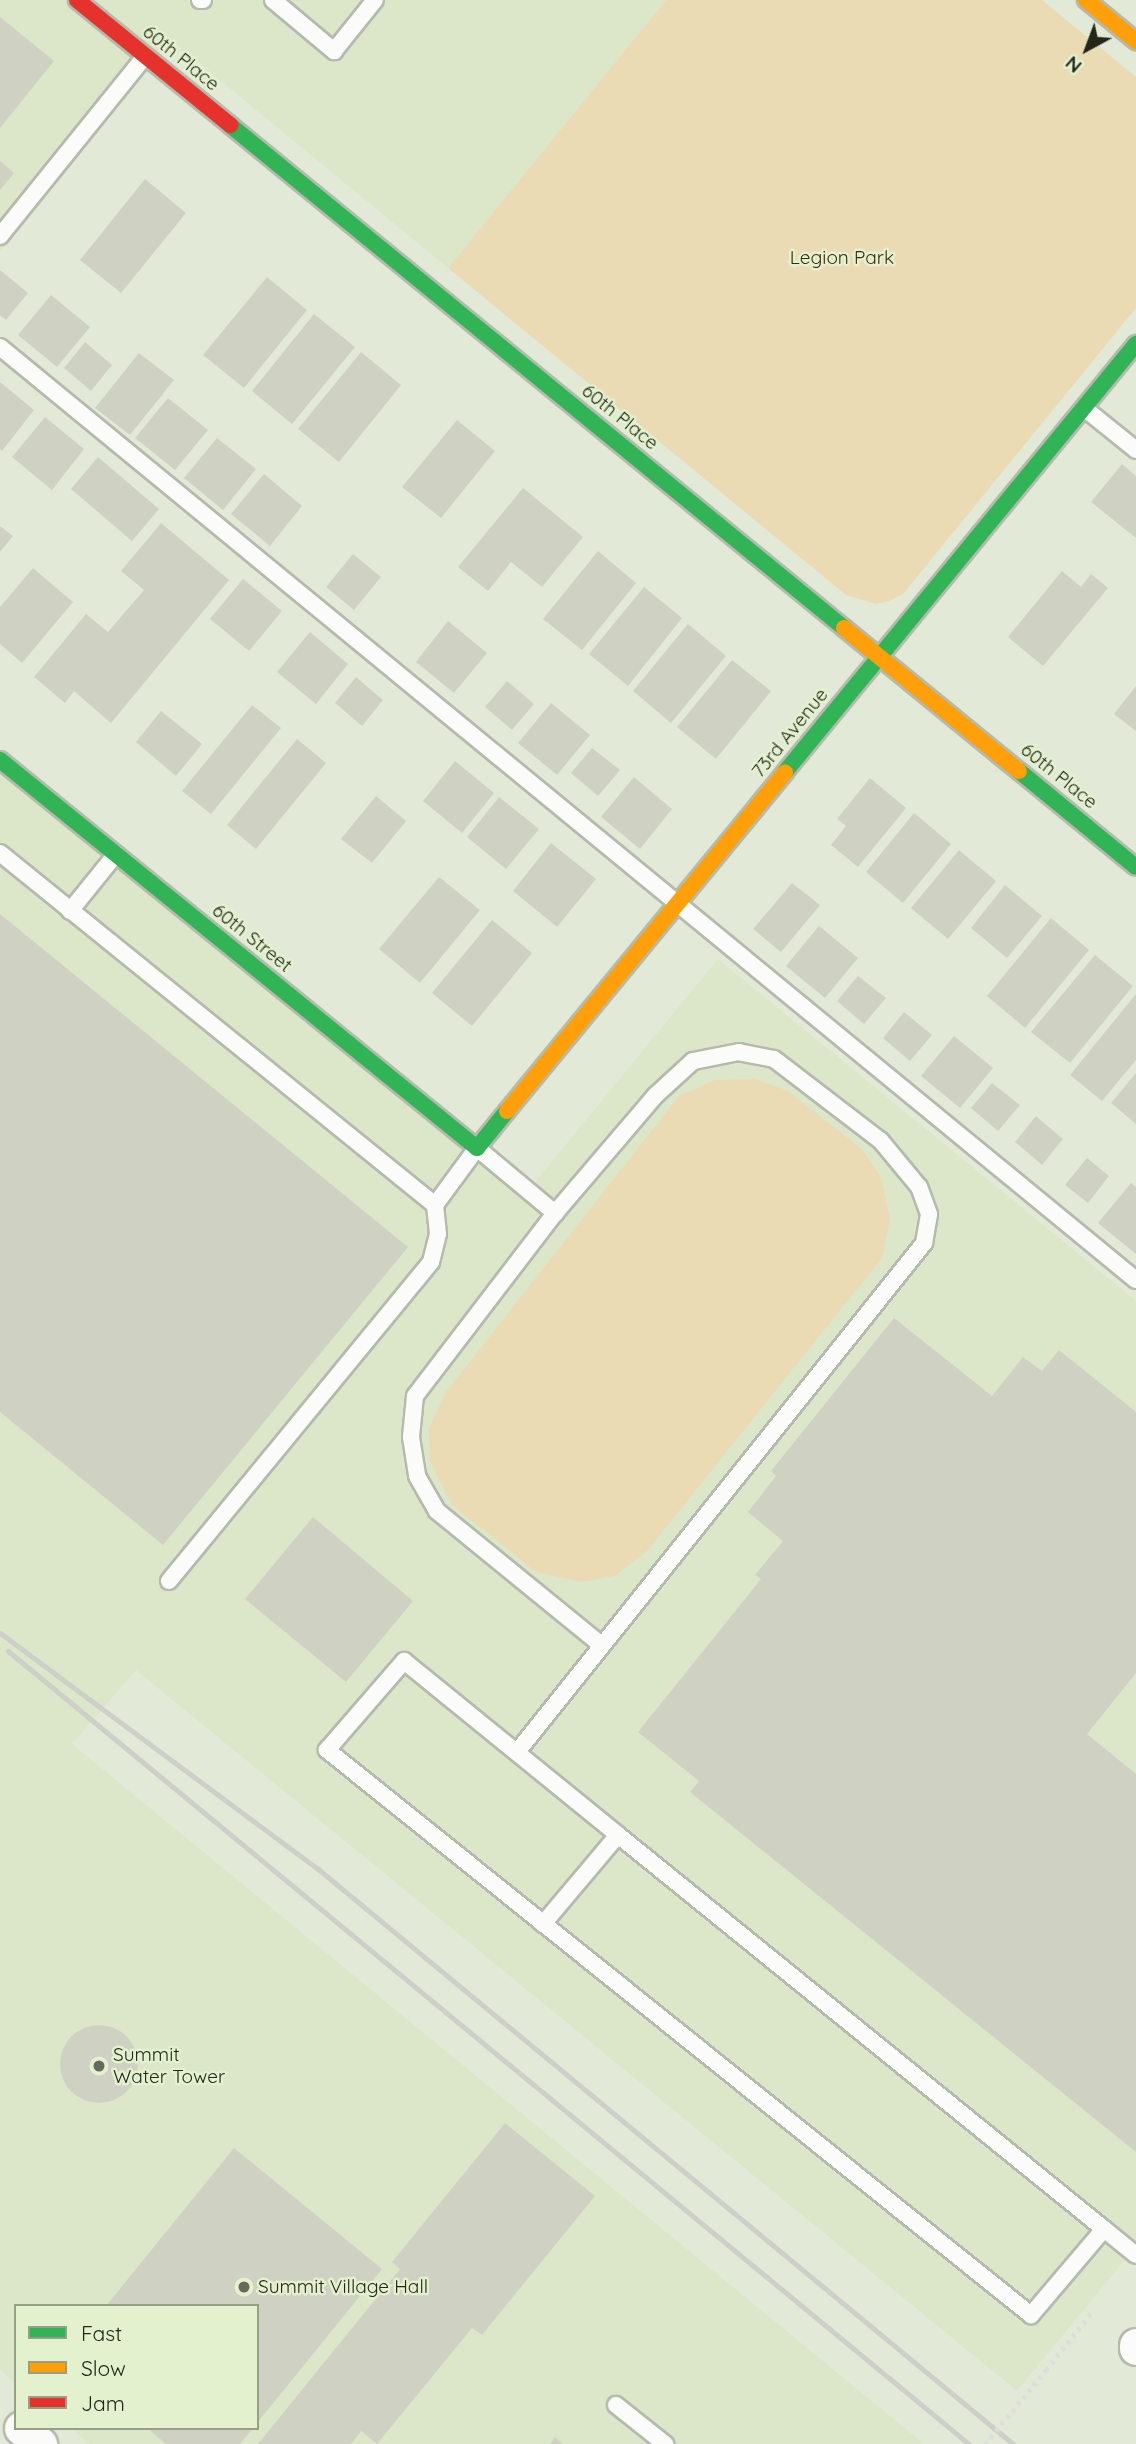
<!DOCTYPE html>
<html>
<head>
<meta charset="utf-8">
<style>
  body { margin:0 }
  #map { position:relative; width:1136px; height:2444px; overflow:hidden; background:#e2e9d7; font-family:Quicksand,sans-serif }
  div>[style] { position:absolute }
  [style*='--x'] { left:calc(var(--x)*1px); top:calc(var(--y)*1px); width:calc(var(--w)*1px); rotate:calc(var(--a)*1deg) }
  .built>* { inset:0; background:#dbe7c8 }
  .green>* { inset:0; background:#eadbb4 }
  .building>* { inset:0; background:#cfd2c3 }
  .round { border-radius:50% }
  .path>* { height:4.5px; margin-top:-2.25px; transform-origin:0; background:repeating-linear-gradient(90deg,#dcded9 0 3.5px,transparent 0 8.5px) }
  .roads { filter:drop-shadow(2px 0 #b4baac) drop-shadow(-2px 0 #b4baac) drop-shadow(0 2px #b4baac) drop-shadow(0 -2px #b4baac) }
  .lane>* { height:16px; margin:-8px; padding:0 8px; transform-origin:8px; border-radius:8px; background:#fbfcf9 }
  .street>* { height:33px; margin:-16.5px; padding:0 16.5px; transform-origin:16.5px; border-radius:16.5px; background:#fbfcf9 }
  .fast>* { height:16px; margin:-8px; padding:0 8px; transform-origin:8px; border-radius:8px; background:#30b455 }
  .slow>* { height:16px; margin:-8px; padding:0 8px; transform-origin:8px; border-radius:8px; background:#ff9f0a }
  .jam>* { height:16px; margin:-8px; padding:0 8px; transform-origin:8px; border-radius:8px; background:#e5322d }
  .rail>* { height:5px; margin:-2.5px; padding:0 2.5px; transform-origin:2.5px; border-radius:2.5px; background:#cdcfc9 }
  .path-bridge>* { height:4.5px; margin-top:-2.25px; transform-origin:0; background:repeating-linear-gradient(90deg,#dcded9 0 3.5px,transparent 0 8.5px) }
  .dots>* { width:19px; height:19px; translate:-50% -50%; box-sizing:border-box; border:4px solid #e4f1cf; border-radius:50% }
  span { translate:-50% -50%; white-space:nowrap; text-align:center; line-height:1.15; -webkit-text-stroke:5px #e4f1cf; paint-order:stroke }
  .street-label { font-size:19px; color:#22271a }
  .park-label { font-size:19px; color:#3b2a0a }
  .poi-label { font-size:19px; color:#22271a }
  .left { translate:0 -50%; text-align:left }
  .legend { position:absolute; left:14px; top:2304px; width:245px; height:126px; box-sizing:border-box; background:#e4f1cf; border:2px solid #96a087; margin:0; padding:9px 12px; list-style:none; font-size:21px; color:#22271a }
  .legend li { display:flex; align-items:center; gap:14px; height:35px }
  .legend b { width:35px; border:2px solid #96a087 }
  .north { position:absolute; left:1052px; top:14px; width:70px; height:70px; -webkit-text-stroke:5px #e4f1cf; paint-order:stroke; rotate:221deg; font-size:19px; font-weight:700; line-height:28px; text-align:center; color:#22271a }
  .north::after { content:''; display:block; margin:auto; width:24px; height:32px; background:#22271a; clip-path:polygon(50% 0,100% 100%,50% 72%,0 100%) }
</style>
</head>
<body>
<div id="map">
  <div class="built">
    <i style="clip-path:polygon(0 0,666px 0,448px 268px,170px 39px,0 252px)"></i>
    <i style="clip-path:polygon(0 770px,522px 1198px,718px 959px,1136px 1301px,1136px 2246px,1017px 2391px,136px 1670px,72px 1744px,924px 2444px,90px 2444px,70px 2428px,257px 2428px,257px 2306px,16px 2306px,16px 2383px,0 2370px)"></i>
  </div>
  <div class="green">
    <i style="clip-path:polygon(666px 0,1042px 0,1136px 77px,1136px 308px,903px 594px,889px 601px,876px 604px,846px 595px,448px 268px)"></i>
    <i style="clip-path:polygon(755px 1079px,788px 1091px,863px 1150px,882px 1180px,890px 1219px,882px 1258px,647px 1551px,615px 1576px,582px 1582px,536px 1572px,451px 1504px,430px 1461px,429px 1428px,446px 1392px,679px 1096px,715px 1080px)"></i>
  </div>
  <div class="building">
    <i style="clip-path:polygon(0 17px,54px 61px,0 128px)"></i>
    <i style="clip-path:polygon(0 161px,14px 173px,0 190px)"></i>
    <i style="clip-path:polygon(145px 179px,186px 213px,121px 293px,80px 260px)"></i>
    <i style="clip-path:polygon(0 270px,28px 293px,6px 320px,0 315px)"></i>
    <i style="clip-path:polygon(267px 277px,307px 310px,244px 388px,203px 355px)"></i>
    <i style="clip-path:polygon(51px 295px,90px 327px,57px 367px,18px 335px)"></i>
    <i style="clip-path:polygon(314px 314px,355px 347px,292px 424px,252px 391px)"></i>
    <i style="clip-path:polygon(85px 342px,112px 365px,91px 391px,64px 368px)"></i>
    <i style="clip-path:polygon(361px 352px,401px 385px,339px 462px,298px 429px)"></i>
    <i style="clip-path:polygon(139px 353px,174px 380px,130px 435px,95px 408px)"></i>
    <i style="clip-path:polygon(0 382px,34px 410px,2px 451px,0 449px)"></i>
    <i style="clip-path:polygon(168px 398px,208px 430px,175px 470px,135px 438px)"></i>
    <i style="clip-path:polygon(45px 417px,84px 449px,52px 490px,12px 457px)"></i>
    <i style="clip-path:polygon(457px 420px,495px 451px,441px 518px,402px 487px)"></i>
    <i style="clip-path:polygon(217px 438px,256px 469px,223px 510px,184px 478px)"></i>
    <i style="clip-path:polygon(98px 457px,159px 509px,132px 541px,71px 489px)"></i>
    <i style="clip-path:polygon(1122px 464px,1136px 476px,1136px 538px,1091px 502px)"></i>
    <i style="clip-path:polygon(264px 474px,302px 506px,270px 546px,231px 514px)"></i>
    <i style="clip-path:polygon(523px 488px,583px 537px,542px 587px,511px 562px,488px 591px,458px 567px)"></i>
    <i style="clip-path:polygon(161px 523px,229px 580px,111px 723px,74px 691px,65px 703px,34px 677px,86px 614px,108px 632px,144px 590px,121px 571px)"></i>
    <i style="clip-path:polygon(0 526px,13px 536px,0 552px)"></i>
    <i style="clip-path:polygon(598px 551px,636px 583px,582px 650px,543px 619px)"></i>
    <i style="clip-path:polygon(353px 554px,381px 577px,354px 610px,326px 587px)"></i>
    <i style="clip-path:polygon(33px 568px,73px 602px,22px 663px,0 644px,0 607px)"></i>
    <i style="clip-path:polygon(1062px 571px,1081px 587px,1091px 574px,1108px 588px,1043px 666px,1008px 637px)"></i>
    <i style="clip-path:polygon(243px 579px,282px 611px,249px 651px,210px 619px)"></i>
    <i style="clip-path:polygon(644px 587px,682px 618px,628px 686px,589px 654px)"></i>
    <i style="clip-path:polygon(448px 621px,487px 653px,454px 693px,416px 662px)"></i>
    <i style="clip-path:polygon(688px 624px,726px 656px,671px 723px,633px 691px)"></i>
    <i style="clip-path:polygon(310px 632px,348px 664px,316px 704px,277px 672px)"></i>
    <i style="clip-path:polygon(732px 660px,771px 691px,716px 759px,677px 727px)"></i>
    <i style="clip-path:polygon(356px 677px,383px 700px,362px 726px,335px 703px)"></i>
    <i style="clip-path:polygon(507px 681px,534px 704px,512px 730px,485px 707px)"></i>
    <i style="clip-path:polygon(1136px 686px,1136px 731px,1114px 714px)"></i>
    <i style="clip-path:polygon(551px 703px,590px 735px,557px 775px,518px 743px)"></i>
    <i style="clip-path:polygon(252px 705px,281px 728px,211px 814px,182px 791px)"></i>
    <i style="clip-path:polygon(161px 711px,202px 744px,176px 776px,136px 742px)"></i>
    <i style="clip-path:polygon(297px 739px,326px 763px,256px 849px,227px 825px)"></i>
    <i style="clip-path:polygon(592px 748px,620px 770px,598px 796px,571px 773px)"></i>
    <i style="clip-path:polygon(455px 761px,494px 793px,462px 833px,423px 801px)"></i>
    <i style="clip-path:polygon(634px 777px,672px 809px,640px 849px,601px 817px)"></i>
    <i style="clip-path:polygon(870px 778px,906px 808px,858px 867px,831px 845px,846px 826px,837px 819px)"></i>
    <i style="clip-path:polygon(376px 796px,406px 821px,372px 863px,341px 839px)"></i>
    <i style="clip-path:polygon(499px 797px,539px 829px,506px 869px,467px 837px)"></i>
    <i style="clip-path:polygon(914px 813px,951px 844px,903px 903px,866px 872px)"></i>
    <i style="clip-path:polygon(551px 843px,596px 879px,557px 927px,513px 891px)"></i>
    <i style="clip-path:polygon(959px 850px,996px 881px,948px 939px,911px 908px)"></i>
    <i style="clip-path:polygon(439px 877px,480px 910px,420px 983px,379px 949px)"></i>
    <i style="clip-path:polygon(792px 883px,820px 905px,781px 952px,753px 929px)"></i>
    <i style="clip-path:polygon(1005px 885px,1042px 916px,1007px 958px,971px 928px)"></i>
    <i style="clip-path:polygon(0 914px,408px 1247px,163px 1545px,0 1412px)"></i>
    <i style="clip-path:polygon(1051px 918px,1089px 950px,1025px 1028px,987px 996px)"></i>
    <i style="clip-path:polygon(492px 920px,532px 953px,472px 1026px,432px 993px)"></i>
    <i style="clip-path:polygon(819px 926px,858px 958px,825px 998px,786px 966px)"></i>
    <i style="clip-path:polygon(1095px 955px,1133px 986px,1070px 1063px,1031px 1032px)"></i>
    <i style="clip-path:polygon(858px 976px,886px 998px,864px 1024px,837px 1001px)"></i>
    <i style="clip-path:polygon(1136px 994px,1136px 1060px,1102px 1101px,1070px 1075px)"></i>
    <i style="clip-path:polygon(904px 1012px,932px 1035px,910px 1061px,883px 1038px)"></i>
    <i style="clip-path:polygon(954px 1036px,993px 1068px,960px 1108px,921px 1076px)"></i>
    <i style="clip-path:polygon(1136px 1073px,1136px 1124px,1111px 1103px)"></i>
    <i style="clip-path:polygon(992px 1083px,1020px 1105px,998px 1131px,971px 1108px)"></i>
    <i style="clip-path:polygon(1036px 1116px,1063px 1139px,1042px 1165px,1015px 1142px)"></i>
    <i style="clip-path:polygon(1087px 1158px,1109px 1176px,1088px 1203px,1065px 1185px)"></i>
    <i style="clip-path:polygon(1131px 1183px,1136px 1187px,1136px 1254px,1098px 1223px)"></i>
    <i style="clip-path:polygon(894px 1318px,992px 1396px,1023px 1357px,1042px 1371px,1059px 1350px,1136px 1412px,1136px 1673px,1087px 1734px,1136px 1774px,1136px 2152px,690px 1792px,699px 1781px,638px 1732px,761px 1579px,755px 1575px,783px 1541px,748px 1512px,776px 1476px,771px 1471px)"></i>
    <i style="clip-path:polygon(313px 1517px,413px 1601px,346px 1682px,245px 1599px)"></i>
    <i class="round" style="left:60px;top:2025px;width:78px;height:78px"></i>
    <i style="clip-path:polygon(505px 2123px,595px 2196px,482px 2335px,472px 2328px,377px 2444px,361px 2431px,351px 2444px,258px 2444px,400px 2269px,392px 2262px)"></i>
    <i style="clip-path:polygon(234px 2148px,382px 2269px,257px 2423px,257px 2306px,106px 2306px)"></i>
    <i style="clip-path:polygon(147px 2428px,253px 2428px,240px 2444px,166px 2444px)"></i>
    <i style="clip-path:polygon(555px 2437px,563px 2444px,550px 2444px)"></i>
  </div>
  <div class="path">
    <i style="--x:1046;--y:2370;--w:74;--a:-51.6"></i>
  </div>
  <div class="roads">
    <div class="lane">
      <i style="--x:200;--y:0;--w:3;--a:0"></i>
      <i style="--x:273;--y:0;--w:80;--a:39.9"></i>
      <i style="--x:334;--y:51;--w:65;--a:-51.2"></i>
      <i style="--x:0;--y:236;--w:231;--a:-51.1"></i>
      <i style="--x:0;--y:347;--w:1470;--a:39.4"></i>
      <i style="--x:1084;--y:408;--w:67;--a:38.9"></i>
      <i style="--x:0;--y:853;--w:560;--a:38.98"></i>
      <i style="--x:70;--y:911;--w:73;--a:-51.1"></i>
      <i style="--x:169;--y:1581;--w:413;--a:-50.6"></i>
      <i style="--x:431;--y:1262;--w:29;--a:-76"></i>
      <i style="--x:438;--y:1234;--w:29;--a:-96"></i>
      <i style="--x:435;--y:1205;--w:71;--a:-53.6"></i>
      <i style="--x:477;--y:1148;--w:102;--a:39.8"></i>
      <i style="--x:517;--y:1752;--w:652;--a:-51.35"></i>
      <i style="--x:924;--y:1243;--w:29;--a:-80"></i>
      <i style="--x:929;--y:1214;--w:29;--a:-110"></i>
      <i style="--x:919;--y:1187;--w:60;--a:-129.6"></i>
      <i style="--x:881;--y:1141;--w:135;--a:-142.5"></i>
      <i style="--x:774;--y:1059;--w:36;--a:-169"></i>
      <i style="--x:739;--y:1052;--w:47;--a:168.9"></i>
      <i style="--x:693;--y:1061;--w:52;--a:137.4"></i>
      <i style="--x:655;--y:1096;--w:154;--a:130.5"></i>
      <i style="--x:555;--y:1213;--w:230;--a:127.4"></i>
      <i style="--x:415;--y:1396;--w:41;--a:95.6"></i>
      <i style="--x:411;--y:1437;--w:39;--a:81"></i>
      <i style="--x:417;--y:1476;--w:40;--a:60.3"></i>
      <i style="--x:437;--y:1511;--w:210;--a:39.2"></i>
      <i style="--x:543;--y:1924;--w:116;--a:-49.9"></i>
      <i style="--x:1104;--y:2229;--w:113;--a:130.3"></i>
      <i style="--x:1031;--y:2315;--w:903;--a:-141.25"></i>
      <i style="--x:327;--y:1750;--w:118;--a:-49.1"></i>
      <i style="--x:404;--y:1661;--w:276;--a:39.1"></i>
      <i style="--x:618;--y:1835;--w:626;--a:39.03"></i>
      <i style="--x:1104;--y:2229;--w:41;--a:39.1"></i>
      <i style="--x:616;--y:2405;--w:63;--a:38.5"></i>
    </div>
    <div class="street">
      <i style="--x:1136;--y:2345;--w:3;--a:90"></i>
      <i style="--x:21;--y:2428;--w:25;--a:40"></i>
    </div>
    <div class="fast">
      <i style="--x:230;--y:125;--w:794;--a:39.32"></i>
      <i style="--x:0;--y:760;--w:615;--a:39.13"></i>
      <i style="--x:477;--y:1148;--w:48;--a:-51"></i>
      <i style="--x:1019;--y:771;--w:151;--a:39.4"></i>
      <i style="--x:785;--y:772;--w:554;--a:-50.65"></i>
    </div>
    <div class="slow">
      <i style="--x:1086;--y:0;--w:65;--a:39.4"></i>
      <i style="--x:844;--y:628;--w:226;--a:39.3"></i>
      <i style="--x:507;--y:1111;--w:438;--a:-50.6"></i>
    </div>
    <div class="jam">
      <i style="--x:77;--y:0;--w:198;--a:39.2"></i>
    </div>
  </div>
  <div class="rail">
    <i style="--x:0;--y:1633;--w:396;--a:36.6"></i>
    <i style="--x:318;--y:1869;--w:902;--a:39.6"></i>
    <i style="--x:8;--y:1651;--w:1246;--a:39.53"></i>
  </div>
  <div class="path-bridge">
    <i style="--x:985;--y:2444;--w:96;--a:-50.5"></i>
  </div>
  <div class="dots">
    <i style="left:99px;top:2066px;background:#656b5c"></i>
    <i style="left:244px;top:2287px;background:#656b5c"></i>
  </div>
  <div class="street-label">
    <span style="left:181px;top:58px;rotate:39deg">60th Place</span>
    <span style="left:620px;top:417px;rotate:39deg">60th Place</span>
    <span style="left:790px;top:733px;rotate:-51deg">73rd Avenue</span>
    <span style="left:1059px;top:776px;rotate:39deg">60th Place</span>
    <span style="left:252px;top:938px;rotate:39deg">60th Street</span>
  </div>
  <div class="park-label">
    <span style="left:842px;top:258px">Legion Park</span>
  </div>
  <div class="poi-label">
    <span class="left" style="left:113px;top:2066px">Summit<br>Water Tower</span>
    <span class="left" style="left:258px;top:2287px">Summit Village Hall</span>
  </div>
  <ul class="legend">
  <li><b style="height:9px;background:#30b455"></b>Fast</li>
  <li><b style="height:9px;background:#ff9f0a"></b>Slow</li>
  <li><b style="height:9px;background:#e5322d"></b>Jam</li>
  </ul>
  <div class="north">N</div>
</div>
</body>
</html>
